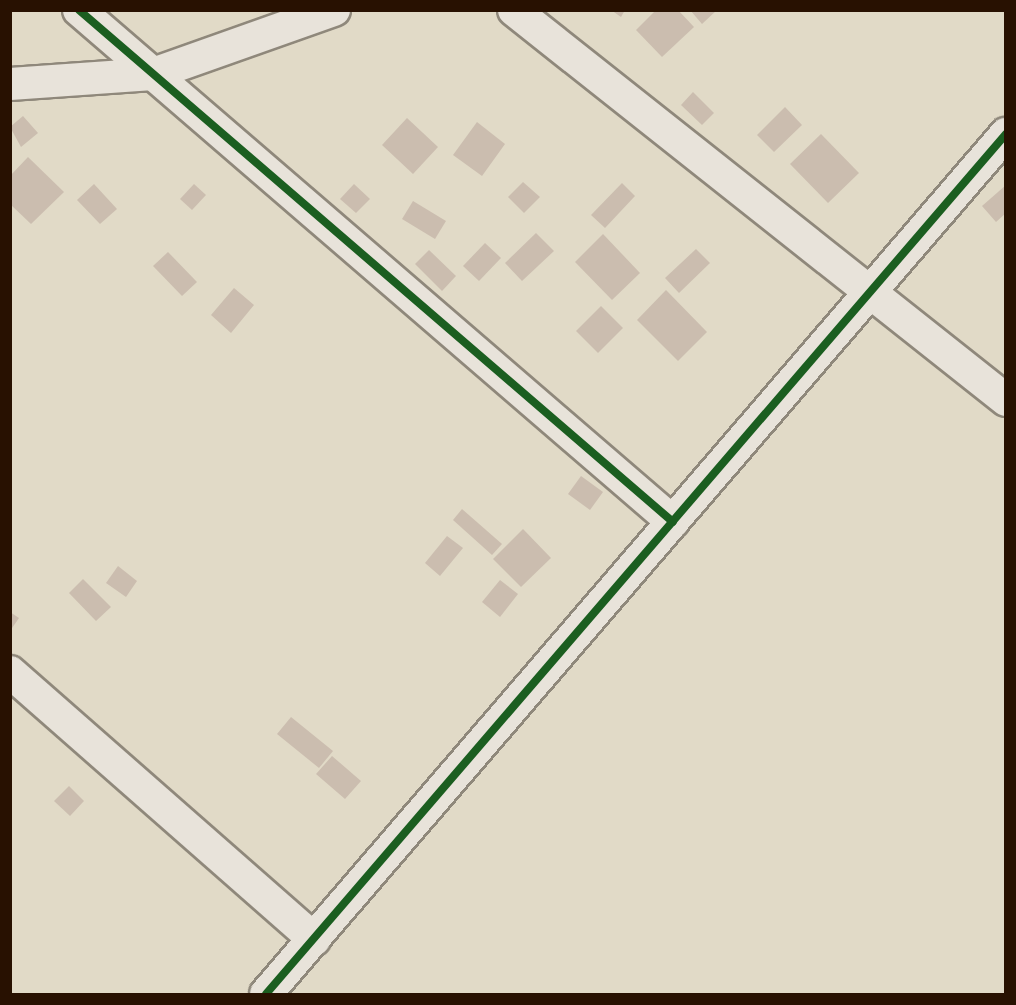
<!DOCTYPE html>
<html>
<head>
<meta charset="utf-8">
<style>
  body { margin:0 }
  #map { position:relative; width:1016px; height:1005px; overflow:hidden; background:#e1dac7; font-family:"Gentium Book Plus",serif }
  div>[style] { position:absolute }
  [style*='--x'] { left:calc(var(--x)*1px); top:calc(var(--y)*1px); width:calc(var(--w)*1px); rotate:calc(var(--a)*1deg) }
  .building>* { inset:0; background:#cbbdaf }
  .roads { filter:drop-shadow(2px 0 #8f887b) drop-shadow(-2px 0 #8f887b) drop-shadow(0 2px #8f887b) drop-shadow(0 -2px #8f887b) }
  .minor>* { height:32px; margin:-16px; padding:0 16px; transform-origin:16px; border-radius:16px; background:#e8e3da }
  .cycleway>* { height:8px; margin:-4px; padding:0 4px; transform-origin:4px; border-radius:4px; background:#1b5e20 }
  span { translate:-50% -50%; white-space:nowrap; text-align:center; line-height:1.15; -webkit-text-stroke:6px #f3ead3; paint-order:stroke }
  .frame { position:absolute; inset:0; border:12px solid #281101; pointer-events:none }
</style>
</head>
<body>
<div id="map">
  <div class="building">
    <i style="clip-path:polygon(611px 10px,625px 10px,621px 17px)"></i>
    <i style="clip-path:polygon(656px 10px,678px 10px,694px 27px,662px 57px,636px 30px)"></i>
    <i style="clip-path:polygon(690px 10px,717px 10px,702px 24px)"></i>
    <i style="clip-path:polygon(693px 92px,714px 113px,702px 125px,681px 105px)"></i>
    <i style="clip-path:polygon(785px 107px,802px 125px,774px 152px,757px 135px)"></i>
    <i style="clip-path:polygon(23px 116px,38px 133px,21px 147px,10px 127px)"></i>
    <i style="clip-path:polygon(407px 118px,438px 147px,413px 174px,382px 145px)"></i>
    <i style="clip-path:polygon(477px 122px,505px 144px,482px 176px,453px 155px)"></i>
    <i style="clip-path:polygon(821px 134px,859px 173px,828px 203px,790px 164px)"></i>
    <i style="clip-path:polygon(28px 157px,64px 192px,31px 224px,10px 204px,10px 176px)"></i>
    <i style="clip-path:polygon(523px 182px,540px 197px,524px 213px,508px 197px)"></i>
    <i style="clip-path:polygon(622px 183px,635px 196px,605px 228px,591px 215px)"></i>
    <i style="clip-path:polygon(94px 184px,117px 209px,100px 224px,77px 200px)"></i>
    <i style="clip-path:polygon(194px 184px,206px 195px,192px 210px,180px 199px)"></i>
    <i style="clip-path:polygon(354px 184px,370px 199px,356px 213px,340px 199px)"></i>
    <i style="clip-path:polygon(1006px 185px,1006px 213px,996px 222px,982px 206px)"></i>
    <i style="clip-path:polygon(413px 201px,446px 221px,435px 239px,402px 219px)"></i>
    <i style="clip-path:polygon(536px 233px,554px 251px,522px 281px,505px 263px)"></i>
    <i style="clip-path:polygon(603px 234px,640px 273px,612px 300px,575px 262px)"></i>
    <i style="clip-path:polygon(485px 243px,501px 258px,479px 281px,463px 266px)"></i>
    <i style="clip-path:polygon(696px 249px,710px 263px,679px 293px,665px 278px)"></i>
    <i style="clip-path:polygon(429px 250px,456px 276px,442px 291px,415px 264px)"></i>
    <i style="clip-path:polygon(168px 252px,197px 282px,182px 296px,153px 266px)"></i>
    <i style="clip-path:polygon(234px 288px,254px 305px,231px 333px,211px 315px)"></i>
    <i style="clip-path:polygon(666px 290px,707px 332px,678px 361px,637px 320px)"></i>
    <i style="clip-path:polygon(601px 306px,623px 328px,598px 353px,576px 331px)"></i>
    <i style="clip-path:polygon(581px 476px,603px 492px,590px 510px,568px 494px)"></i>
    <i style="clip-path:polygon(462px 509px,502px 544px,492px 555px,453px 520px)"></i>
    <i style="clip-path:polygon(523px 529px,551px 558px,521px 587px,493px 559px)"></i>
    <i style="clip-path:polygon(447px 536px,463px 548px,440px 576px,425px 563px)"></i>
    <i style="clip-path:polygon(118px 566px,137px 581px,126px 597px,106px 583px)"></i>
    <i style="clip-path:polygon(83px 579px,111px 607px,96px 621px,69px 593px)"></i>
    <i style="clip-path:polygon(500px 580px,518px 594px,500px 617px,482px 602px)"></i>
    <i style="clip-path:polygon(10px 612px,19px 618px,10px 631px)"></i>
    <i style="clip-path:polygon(291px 717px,333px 751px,319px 768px,277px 734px)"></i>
    <i style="clip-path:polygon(332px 756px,361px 781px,345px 799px,316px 774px)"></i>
    <i style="clip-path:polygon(69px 786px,84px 801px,70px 816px,54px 801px)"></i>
  </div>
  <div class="roads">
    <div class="minor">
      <i style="--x:79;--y:10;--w:784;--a:40.76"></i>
      <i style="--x:514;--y:10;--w:628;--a:38.4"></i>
      <i style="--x:10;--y:84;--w:143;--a:-4"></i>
      <i style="--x:153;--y:74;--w:192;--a:-19.5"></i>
      <i style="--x:10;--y:672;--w:405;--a:41.3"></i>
      <i style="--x:266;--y:994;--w:1135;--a:-49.29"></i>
    </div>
  </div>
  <div class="cycleway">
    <i style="--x:79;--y:10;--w:784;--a:40.76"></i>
    <i style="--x:266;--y:994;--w:1135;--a:-49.29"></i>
  </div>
  <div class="frame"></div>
</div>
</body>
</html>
